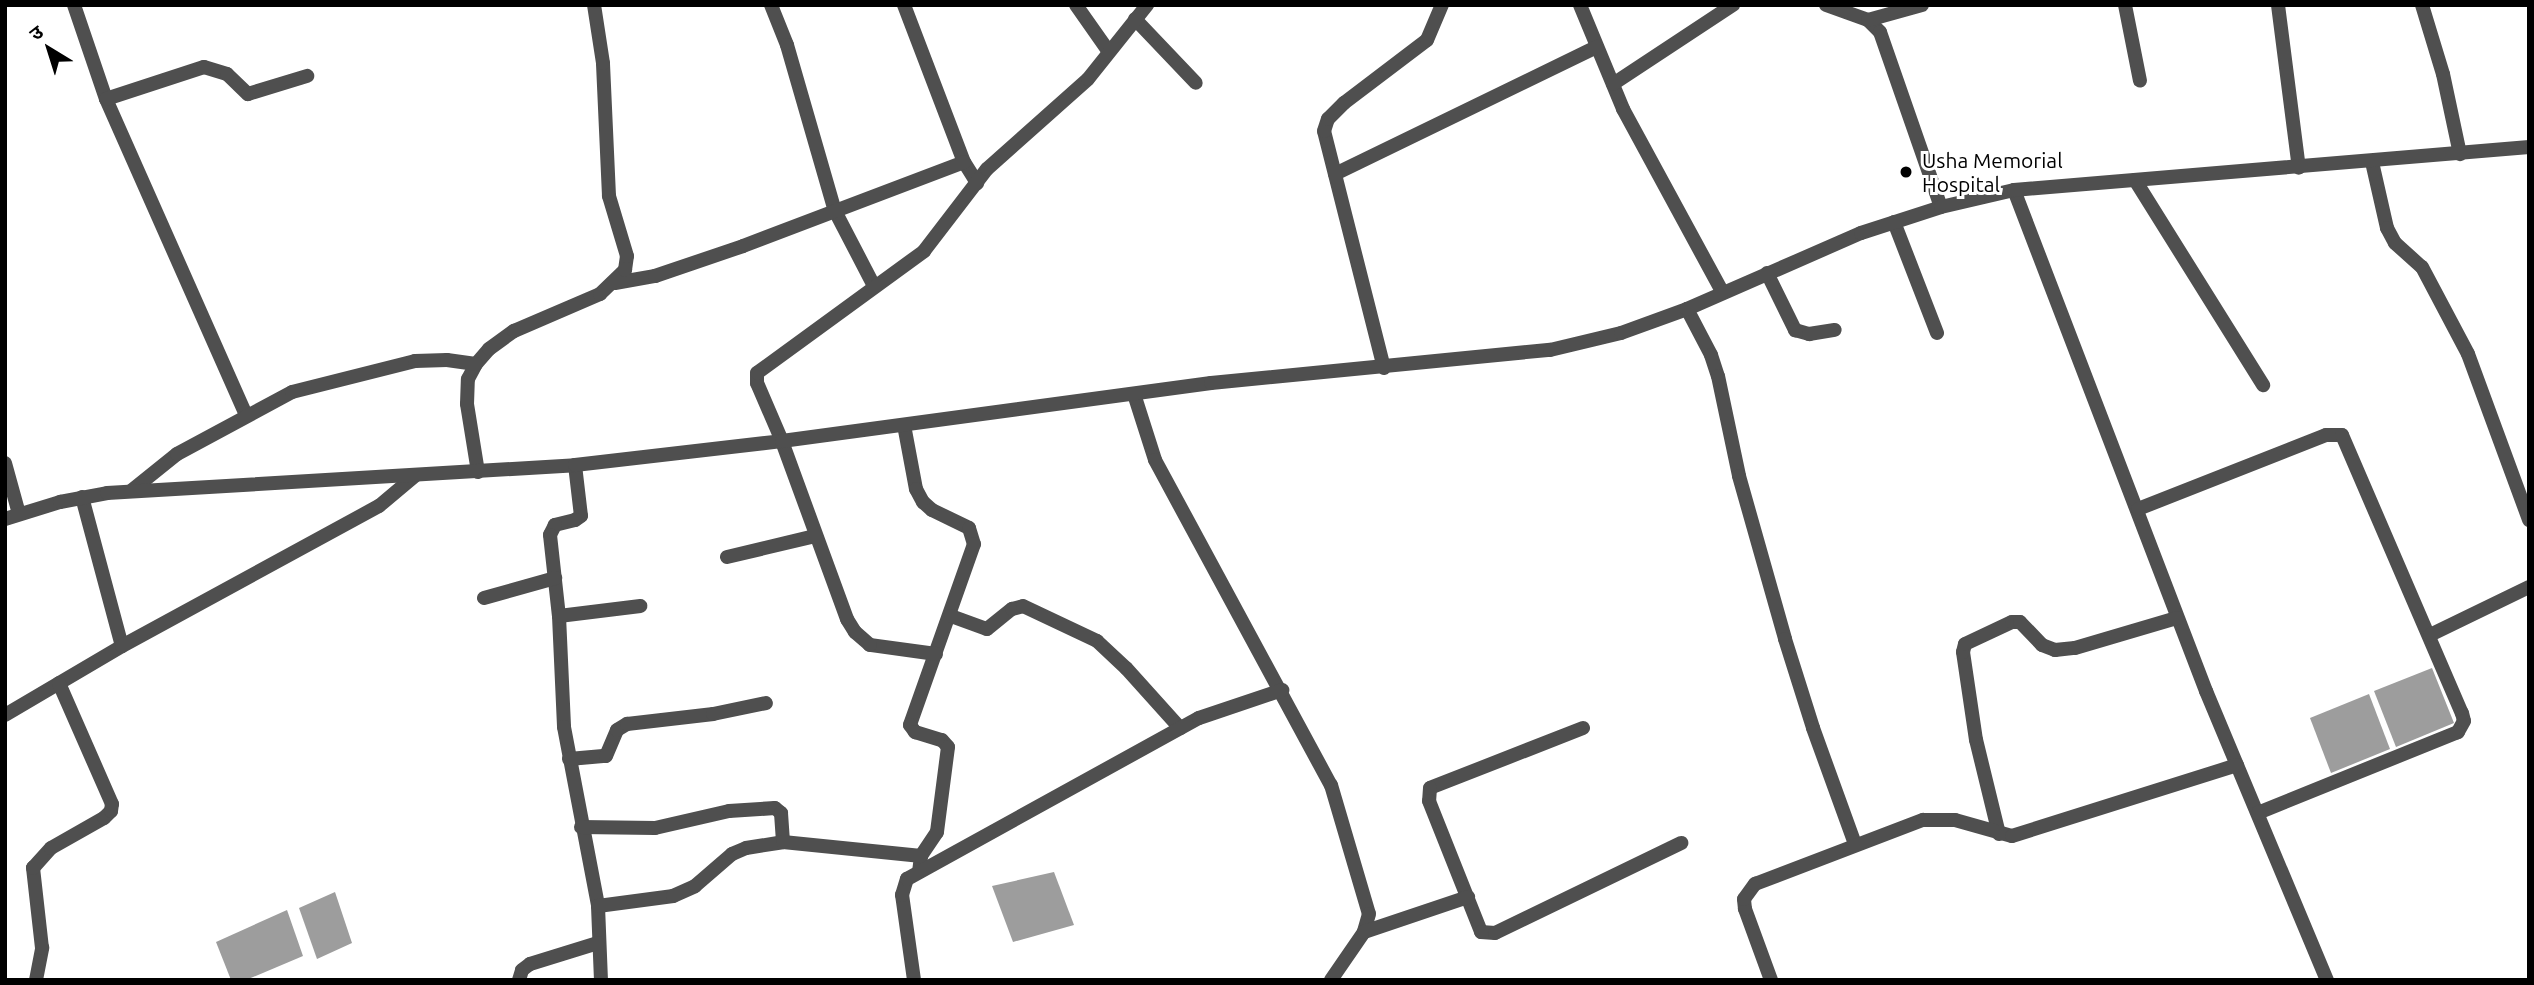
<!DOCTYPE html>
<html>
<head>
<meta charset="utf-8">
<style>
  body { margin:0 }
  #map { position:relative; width:2534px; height:985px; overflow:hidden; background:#fff; font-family:Ubuntu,"Noto Sans Devanagari",sans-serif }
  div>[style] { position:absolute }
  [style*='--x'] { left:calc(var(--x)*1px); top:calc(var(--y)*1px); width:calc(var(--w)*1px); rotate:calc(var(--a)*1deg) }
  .water>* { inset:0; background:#9d9d9d }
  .minor>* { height:14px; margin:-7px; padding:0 7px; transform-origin:7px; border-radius:7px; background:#4f4f4f }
  .tertiary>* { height:14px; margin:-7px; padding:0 7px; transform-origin:7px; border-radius:7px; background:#4f4f4f }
  .dots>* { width:19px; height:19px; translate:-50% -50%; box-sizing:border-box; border:4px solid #fff; border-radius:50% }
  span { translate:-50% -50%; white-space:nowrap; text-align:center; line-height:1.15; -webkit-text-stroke:6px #fff; paint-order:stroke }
  .poi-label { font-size:21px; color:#000 }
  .left { translate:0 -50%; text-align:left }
  .frame { position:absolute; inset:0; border:7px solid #000; pointer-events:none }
  .north { position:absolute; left:14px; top:14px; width:70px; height:70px; -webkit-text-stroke:5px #fff; paint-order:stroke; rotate:322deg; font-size:19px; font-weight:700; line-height:28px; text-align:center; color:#000 }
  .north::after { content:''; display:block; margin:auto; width:24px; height:32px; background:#000; clip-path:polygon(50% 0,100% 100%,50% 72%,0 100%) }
</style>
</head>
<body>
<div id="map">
  <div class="water">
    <i style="clip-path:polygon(2432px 668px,2454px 723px,2396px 747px,2374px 691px)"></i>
    <i style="clip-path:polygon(2369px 694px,2390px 749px,2331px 773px,2310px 718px)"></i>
    <i style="clip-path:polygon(1054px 872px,1074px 925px,1013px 942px,992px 886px)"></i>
    <i style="clip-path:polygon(335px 892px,352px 943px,317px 959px,299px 908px)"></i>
    <i style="clip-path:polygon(287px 910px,303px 956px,246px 980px,231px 980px,216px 942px)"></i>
  </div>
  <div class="minor">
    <i style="--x:74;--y:5;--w:99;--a:71.2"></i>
    <i style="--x:106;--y:99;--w:346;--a:66.1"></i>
    <i style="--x:771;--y:5;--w:43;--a:68.2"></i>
    <i style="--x:787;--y:45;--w:173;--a:73.9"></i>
    <i style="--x:835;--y:211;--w:85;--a:62.5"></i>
    <i style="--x:904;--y:5;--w:168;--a:69.1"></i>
    <i style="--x:964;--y:162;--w:25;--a:58"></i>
    <i style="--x:1076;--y:5;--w:57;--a:54.9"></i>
    <i style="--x:1580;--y:5;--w:113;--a:67.5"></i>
    <i style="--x:1623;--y:109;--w:209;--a:61.5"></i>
    <i style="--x:1826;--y:5;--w:45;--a:19.7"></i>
    <i style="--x:1868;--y:20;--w:17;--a:45"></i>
    <i style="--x:1880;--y:32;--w:185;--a:70.8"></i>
    <i style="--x:2125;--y:5;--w:77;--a:78.8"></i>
    <i style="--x:2278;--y:5;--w:164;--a:82.7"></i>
    <i style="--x:2422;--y:5;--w:72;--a:73.1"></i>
    <i style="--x:2443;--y:74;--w:82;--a:78"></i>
    <i style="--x:1135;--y:19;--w:88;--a:46.4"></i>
    <i style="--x:1868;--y:20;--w:56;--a:-15.5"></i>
    <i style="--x:1613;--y:84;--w:144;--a:-33.4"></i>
    <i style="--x:106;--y:99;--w:103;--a:-18.1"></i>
    <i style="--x:204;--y:67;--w:24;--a:17"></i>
    <i style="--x:227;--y:74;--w:29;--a:44"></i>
    <i style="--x:248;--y:94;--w:62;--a:-17"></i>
    <i style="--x:2372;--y:162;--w:68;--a:77.2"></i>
    <i style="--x:2387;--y:228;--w:17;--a:62"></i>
    <i style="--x:2395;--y:243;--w:36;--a:42"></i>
    <i style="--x:2422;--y:267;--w:98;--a:62.1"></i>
    <i style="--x:2468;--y:354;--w:177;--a:69.8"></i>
    <i style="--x:1335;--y:174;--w:291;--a:-25.9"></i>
    <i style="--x:2135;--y:180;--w:242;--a:58"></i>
    <i style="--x:2014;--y:190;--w:537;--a:69.03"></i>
    <i style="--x:2206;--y:691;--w:313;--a:67.3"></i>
    <i style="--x:1894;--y:222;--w:119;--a:68.8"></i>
    <i style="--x:1767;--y:273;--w:64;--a:63.8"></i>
    <i style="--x:1795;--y:330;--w:15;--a:16"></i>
    <i style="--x:1809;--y:334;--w:26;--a:-9"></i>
    <i style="--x:615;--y:283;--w:41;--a:-9.9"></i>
    <i style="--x:655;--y:276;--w:93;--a:-18.8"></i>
    <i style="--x:743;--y:246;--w:236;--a:-20.8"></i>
    <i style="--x:1687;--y:309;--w:52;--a:62.4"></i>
    <i style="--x:1711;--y:355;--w:22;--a:72"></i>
    <i style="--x:1718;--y:376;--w:102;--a:78.1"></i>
    <i style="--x:1739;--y:476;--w:169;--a:74.2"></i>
    <i style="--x:1785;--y:639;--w:93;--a:72.5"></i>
    <i style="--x:1813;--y:728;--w:123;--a:70.1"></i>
    <i style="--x:1384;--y:368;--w:244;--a:-104.2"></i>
    <i style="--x:1324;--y:131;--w:13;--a:-72"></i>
    <i style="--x:1328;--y:119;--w:23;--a:-45"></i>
    <i style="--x:1344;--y:103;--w:104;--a:-37.2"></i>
    <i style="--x:1427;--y:40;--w:38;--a:-67"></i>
    <i style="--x:1134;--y:394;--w:69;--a:72.3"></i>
    <i style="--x:1155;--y:460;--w:370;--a:61.6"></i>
    <i style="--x:1331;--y:785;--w:134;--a:73.6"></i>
    <i style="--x:1369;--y:914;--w:19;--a:106"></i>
    <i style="--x:1364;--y:932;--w:58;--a:124.5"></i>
    <i style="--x:904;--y:425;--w:65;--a:79.4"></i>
    <i style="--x:916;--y:489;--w:15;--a:62"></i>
    <i style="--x:923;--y:502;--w:12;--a:42"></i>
    <i style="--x:932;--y:510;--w:41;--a:25.9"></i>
    <i style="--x:969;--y:528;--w:17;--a:73"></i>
    <i style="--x:974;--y:544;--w:192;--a:109.5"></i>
    <i style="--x:910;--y:725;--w:9;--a:54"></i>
    <i style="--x:915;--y:732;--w:28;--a:17"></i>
    <i style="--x:942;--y:740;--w:9;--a:49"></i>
    <i style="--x:948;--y:747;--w:86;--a:97.4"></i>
    <i style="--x:937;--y:832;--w:29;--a:124"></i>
    <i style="--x:921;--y:856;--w:16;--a:97"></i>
    <i style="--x:5;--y:463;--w:53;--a:74.6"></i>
    <i style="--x:575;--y:465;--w:51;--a:83.3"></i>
    <i style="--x:581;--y:516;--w:7;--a:146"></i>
    <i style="--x:575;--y:520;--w:21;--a:166"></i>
    <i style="--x:555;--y:525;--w:11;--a:117"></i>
    <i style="--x:550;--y:535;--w:81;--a:83.7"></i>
    <i style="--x:559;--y:616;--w:111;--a:87.4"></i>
    <i style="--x:564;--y:727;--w:182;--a:79.2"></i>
    <i style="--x:598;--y:906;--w:74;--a:87.7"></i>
    <i style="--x:478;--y:472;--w:69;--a:-99.2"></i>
    <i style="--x:467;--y:404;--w:25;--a:-88"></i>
    <i style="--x:468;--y:379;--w:17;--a:-62"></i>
    <i style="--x:476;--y:364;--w:20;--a:-49"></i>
    <i style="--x:489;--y:349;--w:31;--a:-36"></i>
    <i style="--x:514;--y:331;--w:94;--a:-23.3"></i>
    <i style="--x:600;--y:294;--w:35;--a:-44"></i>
    <i style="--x:625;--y:270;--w:14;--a:-82"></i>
    <i style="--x:627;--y:256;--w:63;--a:-106.7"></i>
    <i style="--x:609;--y:196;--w:133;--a:-92.6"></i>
    <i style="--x:603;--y:63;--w:59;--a:-98.8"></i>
    <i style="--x:131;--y:491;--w:59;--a:-38.8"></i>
    <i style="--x:177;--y:454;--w:131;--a:-28.3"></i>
    <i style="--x:292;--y:392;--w:127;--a:-14.1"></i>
    <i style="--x:415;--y:361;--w:32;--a:-2"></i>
    <i style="--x:447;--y:360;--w:29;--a:8"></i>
    <i style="--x:82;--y:497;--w:154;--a:75"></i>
    <i style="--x:2138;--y:509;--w:202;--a:-21.5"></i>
    <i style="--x:2326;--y:435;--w:16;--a:0"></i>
    <i style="--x:2342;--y:435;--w:303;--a:66.7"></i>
    <i style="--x:2462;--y:713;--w:8;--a:76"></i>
    <i style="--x:2464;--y:721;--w:13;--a:119"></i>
    <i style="--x:2458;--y:732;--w:216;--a:158"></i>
    <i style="--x:727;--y:557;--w:90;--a:-13.4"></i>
    <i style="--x:484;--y:598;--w:74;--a:-15.7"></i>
    <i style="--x:559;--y:616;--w:82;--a:-7"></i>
    <i style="--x:951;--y:616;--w:38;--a:20"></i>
    <i style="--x:987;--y:629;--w:32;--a:-39"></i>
    <i style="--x:1012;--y:609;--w:11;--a:-15"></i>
    <i style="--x:1023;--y:606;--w:82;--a:25.3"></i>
    <i style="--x:1097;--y:641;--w:40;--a:43"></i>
    <i style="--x:1126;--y:668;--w:81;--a:48"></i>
    <i style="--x:2430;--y:635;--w:110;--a:-25.9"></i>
    <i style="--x:936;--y:654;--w:67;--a:-172.2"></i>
    <i style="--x:870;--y:645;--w:20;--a:-139"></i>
    <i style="--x:855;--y:632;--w:15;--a:-122"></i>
    <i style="--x:847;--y:619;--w:189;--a:-110.1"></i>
    <i style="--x:782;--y:441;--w:63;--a:-113.3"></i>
    <i style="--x:757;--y:383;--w:10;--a:-90"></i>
    <i style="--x:757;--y:373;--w:207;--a:-36.1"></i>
    <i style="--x:924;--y:251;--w:103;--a:-52.5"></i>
    <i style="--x:987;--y:169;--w:135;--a:-41.7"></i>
    <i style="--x:1088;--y:79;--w:95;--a:-51.4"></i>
    <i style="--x:5;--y:715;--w:136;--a:-30.5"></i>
    <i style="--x:122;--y:646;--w:293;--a:-28.6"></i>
    <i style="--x:379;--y:506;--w:48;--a:-40"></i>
    <i style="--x:1583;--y:728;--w:164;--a:158.6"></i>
    <i style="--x:1430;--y:788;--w:13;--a:94"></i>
    <i style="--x:1429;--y:801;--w:141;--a:68.3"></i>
    <i style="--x:1481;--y:932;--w:14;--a:4"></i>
    <i style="--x:1495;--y:933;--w:207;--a:-25.8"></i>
    <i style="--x:569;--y:759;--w:37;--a:-5"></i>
    <i style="--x:606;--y:756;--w:28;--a:-67"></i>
    <i style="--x:617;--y:730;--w:12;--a:-31"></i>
    <i style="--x:627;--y:724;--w:87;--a:-6.6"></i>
    <i style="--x:713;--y:714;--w:54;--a:-11.7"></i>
    <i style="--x:581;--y:827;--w:74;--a:0.8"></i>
    <i style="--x:655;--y:828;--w:76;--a:-12.9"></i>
    <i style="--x:729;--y:811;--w:46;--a:-3.7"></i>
    <i style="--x:775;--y:808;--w:8;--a:40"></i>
    <i style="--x:781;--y:813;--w:29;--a:86"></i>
    <i style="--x:1999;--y:834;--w:97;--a:-103.7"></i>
    <i style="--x:1976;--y:740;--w:89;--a:-98.4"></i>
    <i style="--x:1963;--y:652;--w:8;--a:-76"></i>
    <i style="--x:1965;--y:644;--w:52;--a:-25.1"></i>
    <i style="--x:2012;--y:622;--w:8;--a:0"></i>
    <i style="--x:2020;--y:622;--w:32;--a:46"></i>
    <i style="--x:2042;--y:645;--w:14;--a:21"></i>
    <i style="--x:2055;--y:650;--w:20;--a:-6"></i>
    <i style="--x:2075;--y:648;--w:106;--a:-16.4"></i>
    <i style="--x:598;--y:906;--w:76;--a:-7.6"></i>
    <i style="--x:673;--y:896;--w:24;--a:-24"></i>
    <i style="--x:695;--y:886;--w:49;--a:-40.9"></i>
    <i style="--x:732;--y:854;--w:15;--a:-23"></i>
    <i style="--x:746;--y:848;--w:37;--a:-9"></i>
    <i style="--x:783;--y:842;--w:139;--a:5.8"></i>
    <i style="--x:1364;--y:932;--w:110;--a:-18.6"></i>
    <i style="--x:36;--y:980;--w:33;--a:-79"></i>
    <i style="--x:42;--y:948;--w:81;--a:-96.4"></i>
    <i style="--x:33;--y:868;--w:27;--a:-48"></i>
    <i style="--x:51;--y:848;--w:61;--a:-29.5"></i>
    <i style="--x:104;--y:818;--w:10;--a:-45"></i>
    <i style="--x:111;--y:811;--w:7;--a:-82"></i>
    <i style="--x:112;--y:804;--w:132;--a:-113.7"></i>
    <i style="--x:519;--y:980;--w:10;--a:-73"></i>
    <i style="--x:522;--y:970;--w:10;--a:-37"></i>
    <i style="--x:530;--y:964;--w:71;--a:-17.2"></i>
    <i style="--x:914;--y:980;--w:86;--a:-98"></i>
    <i style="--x:902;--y:895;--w:17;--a:-73"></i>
    <i style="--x:907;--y:879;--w:333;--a:-28.9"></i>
    <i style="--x:1199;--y:718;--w:88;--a:-18.6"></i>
    <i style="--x:1771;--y:980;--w:76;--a:-110.1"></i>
    <i style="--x:1745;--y:909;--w:10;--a:-96"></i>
    <i style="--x:1744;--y:899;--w:19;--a:-54"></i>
    <i style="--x:1755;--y:884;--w:180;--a:-20.9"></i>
    <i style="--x:1923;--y:820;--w:32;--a:0"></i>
    <i style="--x:1955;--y:820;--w:59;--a:15.7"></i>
    <i style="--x:2012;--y:836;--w:236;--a:-17.5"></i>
  </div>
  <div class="tertiary">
    <i style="--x:5;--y:519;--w:58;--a:-17.2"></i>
    <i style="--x:60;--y:502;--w:48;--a:-10.8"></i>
    <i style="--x:107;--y:493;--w:469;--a:-3.4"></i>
    <i style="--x:575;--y:465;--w:208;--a:-6.6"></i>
    <i style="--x:782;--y:441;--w:433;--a:-7.7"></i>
    <i style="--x:1211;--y:383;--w:341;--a:-5.6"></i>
    <i style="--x:1550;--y:350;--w:73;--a:-13.5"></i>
    <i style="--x:1621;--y:333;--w:70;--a:-20"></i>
    <i style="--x:1687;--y:309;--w:190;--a:-23.6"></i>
    <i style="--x:1861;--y:233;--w:84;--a:-18"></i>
    <i style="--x:1941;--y:207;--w:75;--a:-13.1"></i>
    <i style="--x:2014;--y:190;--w:517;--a:-4.77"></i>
  </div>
  <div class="dots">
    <i style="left:1906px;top:172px;background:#000"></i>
  </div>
  <div class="poi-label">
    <span class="left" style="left:1922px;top:172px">Usha Memorial<br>Hospital</span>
  </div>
  <div class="frame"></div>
  <div class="north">उ</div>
</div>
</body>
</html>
